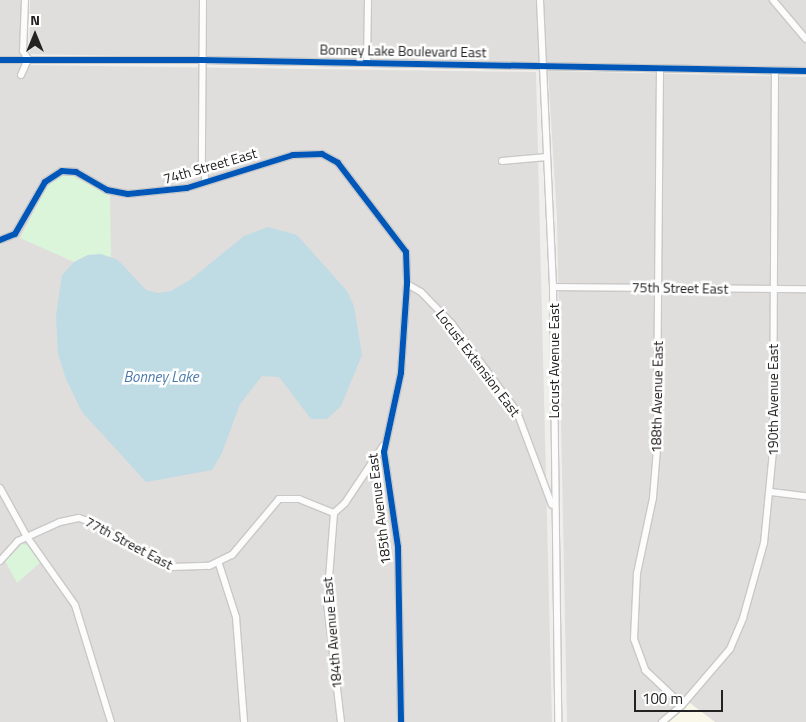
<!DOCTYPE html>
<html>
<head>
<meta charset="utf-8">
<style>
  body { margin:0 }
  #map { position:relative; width:806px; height:722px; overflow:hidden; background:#f0eeeb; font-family:"Titillium Web",sans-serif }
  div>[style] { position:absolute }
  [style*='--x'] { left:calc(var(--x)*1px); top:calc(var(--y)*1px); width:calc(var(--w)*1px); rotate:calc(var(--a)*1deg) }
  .residential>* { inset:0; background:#dfdedc }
  .education>* { inset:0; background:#f8f7e8 }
  .park>* { inset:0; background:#daf5da }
  .water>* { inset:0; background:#bfdbe3 }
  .roads { filter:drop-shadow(1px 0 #c9c8c7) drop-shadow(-1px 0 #c9c8c7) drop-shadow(0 1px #c9c8c7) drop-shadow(0 -1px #c9c8c7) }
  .minor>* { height:6px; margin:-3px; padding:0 3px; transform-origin:3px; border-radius:3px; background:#fdfcfc }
  .cycleway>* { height:6px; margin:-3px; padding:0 3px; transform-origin:3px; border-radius:3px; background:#0057b8 }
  span { translate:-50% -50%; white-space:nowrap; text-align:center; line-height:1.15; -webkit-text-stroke:5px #fff; paint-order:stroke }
  .street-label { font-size:14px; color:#222 }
  .water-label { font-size:15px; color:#4a7aab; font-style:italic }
  .north { position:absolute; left:10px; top:10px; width:50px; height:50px; -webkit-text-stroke:4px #fff; paint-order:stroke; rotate:0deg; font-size:14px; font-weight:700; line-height:20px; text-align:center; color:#222 }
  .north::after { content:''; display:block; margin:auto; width:18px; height:22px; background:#222; clip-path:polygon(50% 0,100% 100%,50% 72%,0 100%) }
  .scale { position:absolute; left:634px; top:690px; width:89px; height:22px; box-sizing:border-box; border:2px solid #222; border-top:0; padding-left:6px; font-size:15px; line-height:18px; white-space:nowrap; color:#222; -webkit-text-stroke:4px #fff; paint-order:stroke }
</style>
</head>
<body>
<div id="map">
  <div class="residential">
    <i style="clip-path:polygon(0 0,22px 0,21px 65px,536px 72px,552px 722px,0 722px)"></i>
    <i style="clip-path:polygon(30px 0,806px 0,806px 70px,30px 54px)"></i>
    <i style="clip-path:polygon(548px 71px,806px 77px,806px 722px,567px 722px,557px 218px)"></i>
  </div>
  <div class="education">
    <i style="clip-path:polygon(690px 703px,715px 722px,669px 722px)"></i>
  </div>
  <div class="park">
    <i style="clip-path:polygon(69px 174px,110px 195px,111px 257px,88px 255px,74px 262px,20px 238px,47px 185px,57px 177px)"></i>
    <i style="clip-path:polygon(22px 544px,29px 545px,42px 561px,17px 583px,5px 561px)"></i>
  </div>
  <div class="water">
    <i style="clip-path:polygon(268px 227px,297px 235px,347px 291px,354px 306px,362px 355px,341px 406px,327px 419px,311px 419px,279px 377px,262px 376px,240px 404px,222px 453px,212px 470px,146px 482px,82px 412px,66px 379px,58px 354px,56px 316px,62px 275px,74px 262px,88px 255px,101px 254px,118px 260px,146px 290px,158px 293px,171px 291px,190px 280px,244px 236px)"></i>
  </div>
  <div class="roads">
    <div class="minor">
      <i style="--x:25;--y:0;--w:51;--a:92.2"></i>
      <i style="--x:23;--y:51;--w:9;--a:58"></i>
      <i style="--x:203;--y:0;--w:162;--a:90.4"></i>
      <i style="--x:202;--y:162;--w:20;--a:79"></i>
      <i style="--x:540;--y:0;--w:287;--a:87.4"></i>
      <i style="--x:553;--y:287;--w:435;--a:89.3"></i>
      <i style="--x:773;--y:0;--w:51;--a:49.8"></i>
      <i style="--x:0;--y:60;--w:201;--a:0"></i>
      <i style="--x:201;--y:60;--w:605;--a:1.04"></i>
      <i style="--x:367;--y:63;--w:63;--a:-89.1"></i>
      <i style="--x:660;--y:68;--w:381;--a:90.5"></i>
      <i style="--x:657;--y:449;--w:49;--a:94.7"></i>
      <i style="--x:653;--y:498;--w:77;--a:102"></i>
      <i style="--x:637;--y:573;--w:66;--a:92.6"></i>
      <i style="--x:634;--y:639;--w:33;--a:70"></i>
      <i style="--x:645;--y:670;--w:51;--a:43.4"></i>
      <i style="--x:21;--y:75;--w:17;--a:-66"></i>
      <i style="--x:502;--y:161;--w:45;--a:-5.1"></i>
      <i style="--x:0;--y:240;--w:16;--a:-22"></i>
      <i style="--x:15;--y:234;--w:60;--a:-60"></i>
      <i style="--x:45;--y:182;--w:20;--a:-33"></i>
      <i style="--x:62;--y:171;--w:14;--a:4"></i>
      <i style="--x:76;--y:172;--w:36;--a:30"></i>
      <i style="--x:107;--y:190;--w:21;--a:11"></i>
      <i style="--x:128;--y:194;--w:59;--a:-5.8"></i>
      <i style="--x:187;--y:188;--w:111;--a:-17.3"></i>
      <i style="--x:293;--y:155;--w:29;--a:-2"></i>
      <i style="--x:322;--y:154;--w:18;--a:29"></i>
      <i style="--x:338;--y:163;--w:112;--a:52.6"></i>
      <i style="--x:406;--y:252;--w:32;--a:88"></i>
      <i style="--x:407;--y:284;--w:89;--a:93.9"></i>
      <i style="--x:401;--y:373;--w:81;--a:102.1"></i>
      <i style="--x:384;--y:452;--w:96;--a:81.6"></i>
      <i style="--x:398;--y:547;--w:175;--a:89"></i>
      <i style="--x:407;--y:284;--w:16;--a:30"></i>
      <i style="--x:421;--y:292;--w:45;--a:45.9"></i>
      <i style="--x:452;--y:324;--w:109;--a:53.5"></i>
      <i style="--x:517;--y:412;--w:99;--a:69.4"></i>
      <i style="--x:553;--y:287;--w:253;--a:0.5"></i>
      <i style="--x:0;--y:488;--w:56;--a:61.1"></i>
      <i style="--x:27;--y:537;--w:83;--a:54.8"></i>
      <i style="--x:75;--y:605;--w:122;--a:72.9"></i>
      <i style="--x:771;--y:492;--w:35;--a:7"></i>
      <i style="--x:334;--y:513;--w:90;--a:94.4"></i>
      <i style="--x:327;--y:603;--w:120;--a:83.3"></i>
      <i style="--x:334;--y:513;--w:15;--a:-42"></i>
      <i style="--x:345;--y:503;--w:69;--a:-56.3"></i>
      <i style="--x:0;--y:561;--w:27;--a:-48"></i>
      <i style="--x:18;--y:541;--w:46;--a:-24.3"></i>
      <i style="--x:60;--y:522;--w:19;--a:-12"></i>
      <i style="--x:79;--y:518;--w:18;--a:19"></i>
      <i style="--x:96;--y:524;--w:86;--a:29.8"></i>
      <i style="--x:171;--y:567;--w:38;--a:-2"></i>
      <i style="--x:209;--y:566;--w:25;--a:-26"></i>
      <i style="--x:232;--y:555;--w:73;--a:-50"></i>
      <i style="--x:279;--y:499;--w:20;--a:0"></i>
      <i style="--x:299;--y:499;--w:38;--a:22"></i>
      <i style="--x:219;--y:564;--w:56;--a:72.2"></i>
      <i style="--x:236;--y:617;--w:105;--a:85.6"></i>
      <i style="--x:662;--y:722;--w:26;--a:-40"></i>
      <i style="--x:682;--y:705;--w:74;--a:-49.4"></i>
      <i style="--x:730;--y:649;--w:34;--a:-67"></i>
      <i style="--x:743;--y:618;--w:78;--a:-74.4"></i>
      <i style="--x:764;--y:543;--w:92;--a:-84.4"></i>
      <i style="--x:773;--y:451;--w:381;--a:-89.7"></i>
    </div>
  </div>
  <div class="cycleway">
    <i style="--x:0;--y:60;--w:201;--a:0"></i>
    <i style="--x:201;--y:60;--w:605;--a:1.04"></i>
    <i style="--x:0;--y:240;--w:16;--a:-22"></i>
    <i style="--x:15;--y:234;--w:60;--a:-60"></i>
    <i style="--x:45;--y:182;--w:20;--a:-33"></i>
    <i style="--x:62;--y:171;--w:14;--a:4"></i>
    <i style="--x:76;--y:172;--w:36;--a:30"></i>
    <i style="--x:107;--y:190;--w:21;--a:11"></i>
    <i style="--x:128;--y:194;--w:59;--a:-5.8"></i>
    <i style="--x:187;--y:188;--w:111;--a:-17.3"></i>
    <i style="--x:293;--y:155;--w:29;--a:-2"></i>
    <i style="--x:322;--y:154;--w:18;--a:29"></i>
    <i style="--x:338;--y:163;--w:112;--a:52.6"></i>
    <i style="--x:406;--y:252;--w:32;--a:88"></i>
    <i style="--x:407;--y:284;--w:89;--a:93.9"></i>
    <i style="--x:401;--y:373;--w:81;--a:102.1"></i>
    <i style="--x:384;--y:452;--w:96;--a:81.6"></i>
    <i style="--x:398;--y:547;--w:175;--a:89"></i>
  </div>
  <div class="street-label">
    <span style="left:403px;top:51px;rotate:1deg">Bonney Lake Boulevard East</span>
    <span style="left:210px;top:166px;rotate:-16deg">74th Street East</span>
    <span style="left:680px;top:288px;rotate:1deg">75th Street East</span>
    <span style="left:554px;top:361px;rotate:-90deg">Locust Avenue East</span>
    <span style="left:478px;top:363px;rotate:53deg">Locust Extension East</span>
    <span style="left:657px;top:397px;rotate:-89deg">188th Avenue East</span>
    <span style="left:773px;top:400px;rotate:-90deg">190th Avenue East</span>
    <span style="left:379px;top:509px;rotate:-97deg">185th Avenue East</span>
    <span style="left:129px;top:543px;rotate:28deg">77th Street East</span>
    <span style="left:332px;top:633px;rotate:-95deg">184th Avenue East</span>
  </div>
  <div class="water-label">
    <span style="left:161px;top:377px">Bonney Lake</span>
  </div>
  <div class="north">N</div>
  <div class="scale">100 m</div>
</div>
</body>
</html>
